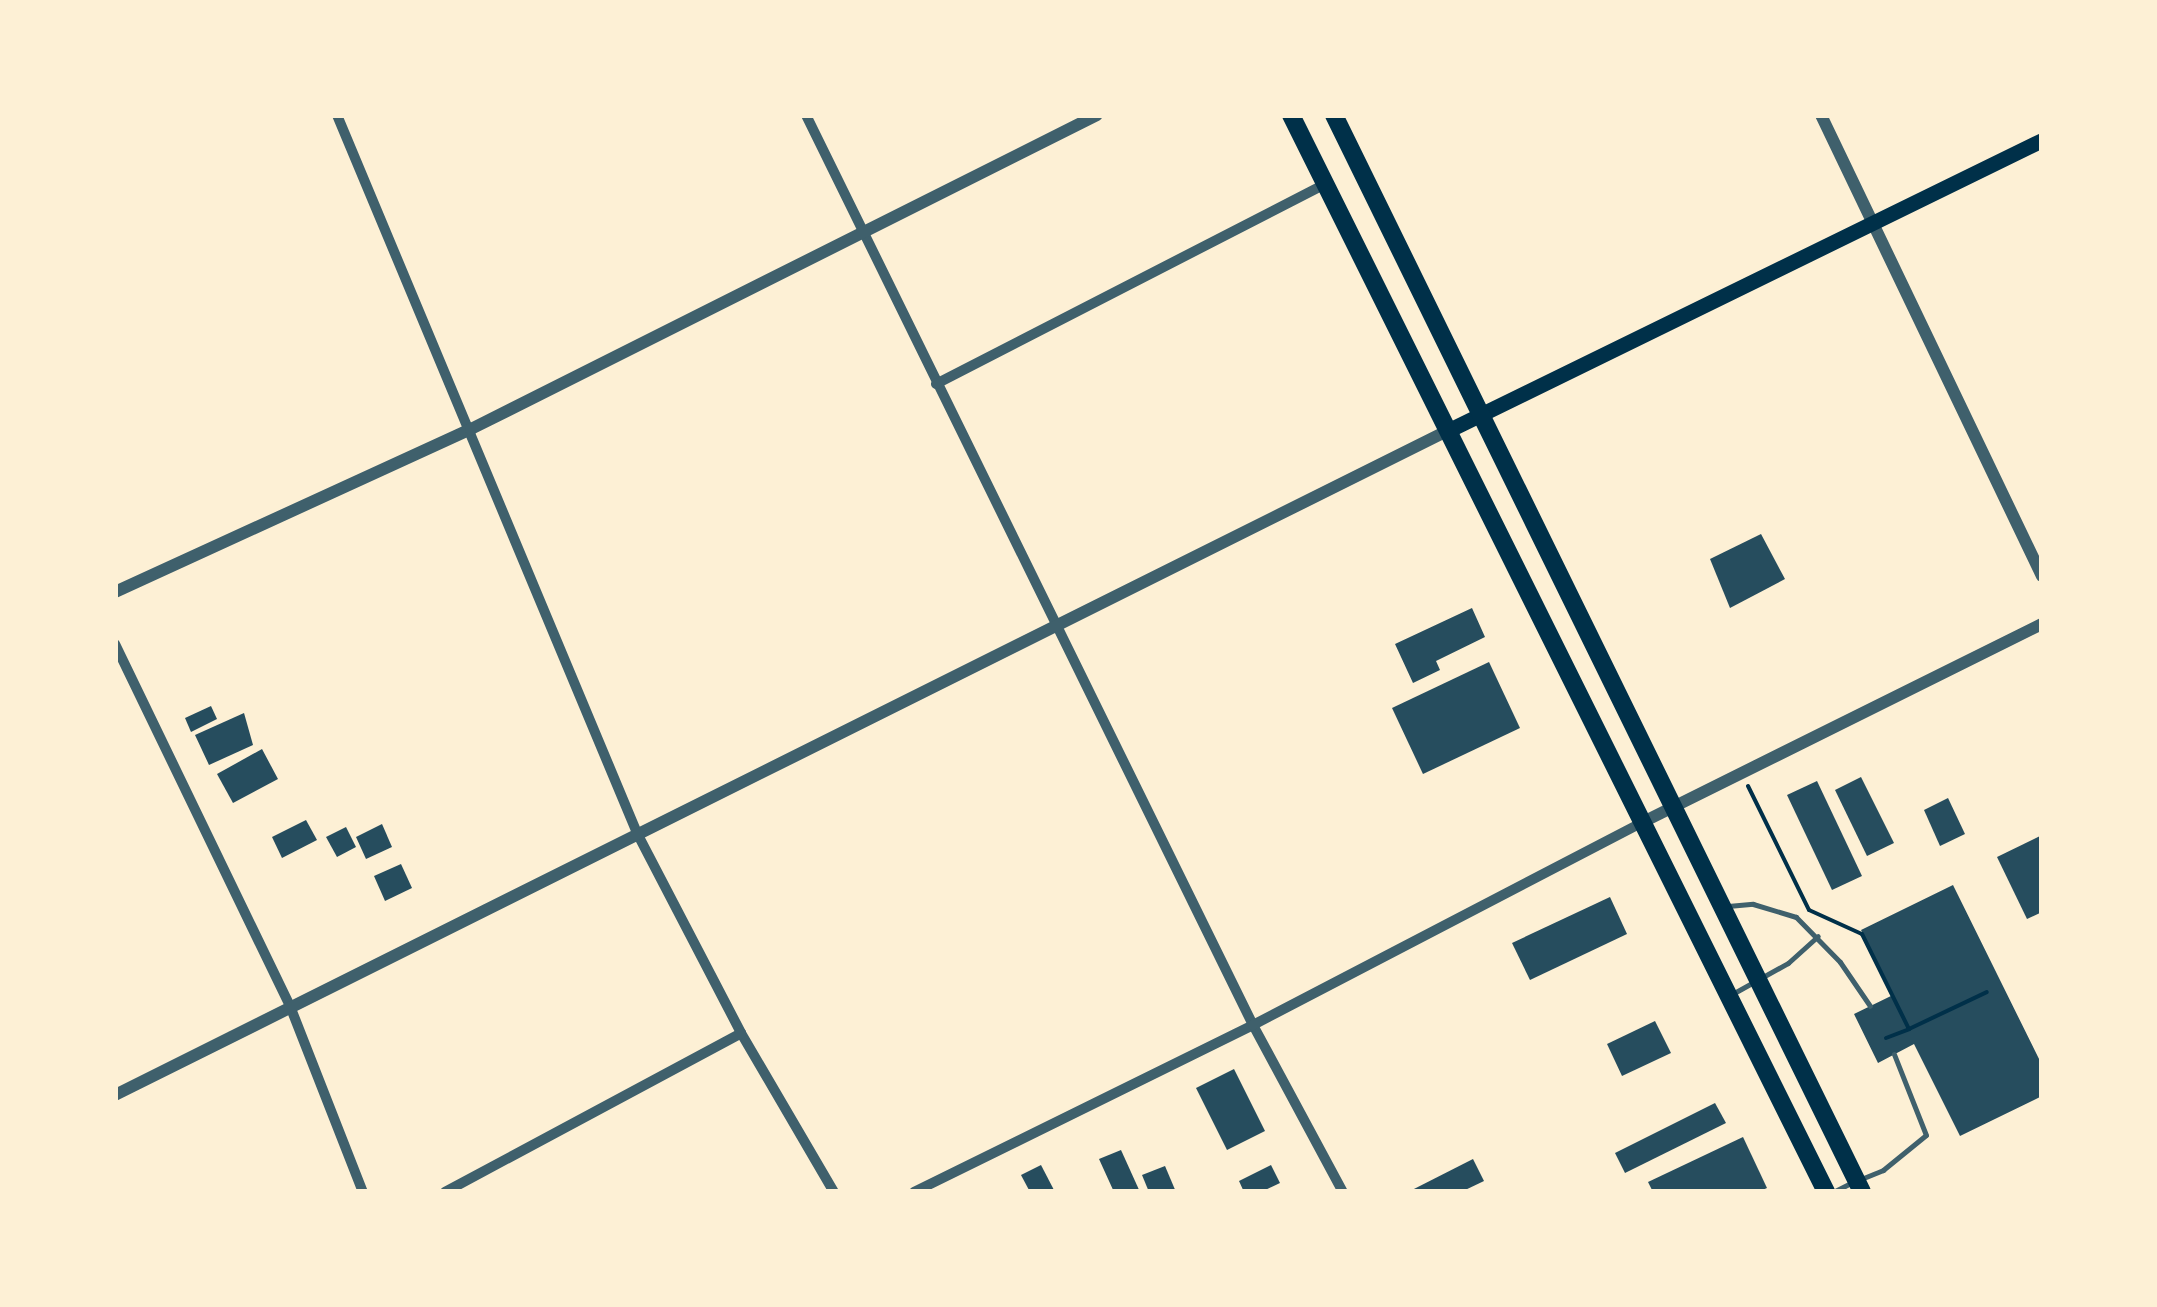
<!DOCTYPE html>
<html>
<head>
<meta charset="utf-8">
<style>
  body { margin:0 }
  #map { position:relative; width:2157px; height:1307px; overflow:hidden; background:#fdf0d5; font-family:"PT Serif",serif }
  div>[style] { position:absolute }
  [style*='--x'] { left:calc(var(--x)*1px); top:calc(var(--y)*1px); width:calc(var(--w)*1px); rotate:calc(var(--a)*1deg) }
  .building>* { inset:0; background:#264d5e }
  .path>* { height:4px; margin:-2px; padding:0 2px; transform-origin:2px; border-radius:2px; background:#003049 }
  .service>* { height:5px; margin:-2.5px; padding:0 2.5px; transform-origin:2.5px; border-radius:2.5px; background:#3f606c }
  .minor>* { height:10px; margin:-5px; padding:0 5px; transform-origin:5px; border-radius:5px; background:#3f606c }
  .tertiary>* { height:12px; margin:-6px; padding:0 6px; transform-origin:6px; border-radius:6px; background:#3f606c }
  .primary>* { height:15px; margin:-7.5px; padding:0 7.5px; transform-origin:7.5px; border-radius:7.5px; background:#003049 }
  .trunk>* { height:18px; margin:-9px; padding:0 9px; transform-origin:9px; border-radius:9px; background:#003049 }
  span { translate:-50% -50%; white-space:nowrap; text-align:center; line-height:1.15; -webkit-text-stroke:10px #fdf0d5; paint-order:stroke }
  .frame { position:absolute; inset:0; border:118px solid #fdf0d5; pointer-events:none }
</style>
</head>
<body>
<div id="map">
  <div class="building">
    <i style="clip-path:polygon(1761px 534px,1785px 579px,1730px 608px,1710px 559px)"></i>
    <i style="clip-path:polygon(1472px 608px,1485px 637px,1436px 661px,1440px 670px,1413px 683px,1395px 644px)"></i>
    <i style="clip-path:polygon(1489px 662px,1520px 728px,1423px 774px,1392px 708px)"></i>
    <i style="clip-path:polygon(211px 706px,217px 719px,191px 732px,185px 718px)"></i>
    <i style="clip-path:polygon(244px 713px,253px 745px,209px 765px,195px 735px)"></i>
    <i style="clip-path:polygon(262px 749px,278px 779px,233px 803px,217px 774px)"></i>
    <i style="clip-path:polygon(1861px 777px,1894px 843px,1867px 856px,1835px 790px)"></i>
    <i style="clip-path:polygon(1817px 781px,1862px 876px,1832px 890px,1787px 795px)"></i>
    <i style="clip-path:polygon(1948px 798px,1965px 834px,1940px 846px,1924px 810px)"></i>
    <i style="clip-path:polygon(306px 820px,317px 840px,282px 858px,272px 837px)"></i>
    <i style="clip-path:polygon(382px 824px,392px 847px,366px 859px,356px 837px)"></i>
    <i style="clip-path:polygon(346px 827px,356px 847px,337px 857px,326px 837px)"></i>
    <i style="clip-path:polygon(2042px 835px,2042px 912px,2027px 919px,1997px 857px)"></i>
    <i style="clip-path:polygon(401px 864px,412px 888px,385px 901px,374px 876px)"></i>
    <i style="clip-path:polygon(1953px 885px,2042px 1065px,2042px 1096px,1960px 1136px,1914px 1044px,1878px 1063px,1854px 1014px,1893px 995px,1861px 930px)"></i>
    <i style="clip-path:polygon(1610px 897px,1627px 934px,1530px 980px,1512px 943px)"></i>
    <i style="clip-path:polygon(1655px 1021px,1671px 1053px,1622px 1076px,1607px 1044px)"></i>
    <i style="clip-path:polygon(1234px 1069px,1265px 1131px,1227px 1150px,1196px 1088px)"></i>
    <i style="clip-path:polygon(1715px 1103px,1726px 1123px,1625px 1173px,1615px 1153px)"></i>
    <i style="clip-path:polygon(1743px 1137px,1767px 1188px,1758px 1192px,1653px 1192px,1648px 1182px)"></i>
    <i style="clip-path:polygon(1121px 1150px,1140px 1192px,1114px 1192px,1099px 1159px)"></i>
    <i style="clip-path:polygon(1473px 1159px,1484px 1181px,1461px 1192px,1408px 1192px)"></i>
    <i style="clip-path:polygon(1041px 1165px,1055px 1192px,1030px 1192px,1021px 1175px)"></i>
    <i style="clip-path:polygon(1271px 1165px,1280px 1183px,1261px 1192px,1244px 1192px,1239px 1181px)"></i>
    <i style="clip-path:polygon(1165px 1166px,1176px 1192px,1149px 1192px,1142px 1175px)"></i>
  </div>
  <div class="path">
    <i style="--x:1748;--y:786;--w:138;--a:63.8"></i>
    <i style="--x:1809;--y:910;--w:58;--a:24.4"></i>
    <i style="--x:1862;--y:934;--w:106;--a:63.7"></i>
    <i style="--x:1909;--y:1029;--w:86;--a:-25.4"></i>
    <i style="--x:1886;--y:1038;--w:25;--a:-21"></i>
  </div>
  <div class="service">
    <i style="--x:1728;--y:906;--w:25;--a:-5"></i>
    <i style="--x:1753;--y:904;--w:45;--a:16.8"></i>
    <i style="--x:1796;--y:917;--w:63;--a:45.6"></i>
    <i style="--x:1840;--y:962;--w:53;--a:55.7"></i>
    <i style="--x:1734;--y:993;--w:62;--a:-29.1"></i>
    <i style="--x:1788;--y:963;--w:40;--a:-42"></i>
    <i style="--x:1861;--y:1179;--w:24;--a:-22"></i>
    <i style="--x:1883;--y:1170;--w:55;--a:-39.1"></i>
    <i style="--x:1926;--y:1135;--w:87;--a:-111.6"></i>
    <i style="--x:1833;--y:1192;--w:20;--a:-27"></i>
  </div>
  <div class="minor">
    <i style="--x:337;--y:115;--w:778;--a:67.32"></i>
    <i style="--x:637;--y:833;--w:225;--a:62.5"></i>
    <i style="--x:741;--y:1033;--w:184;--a:59.7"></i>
    <i style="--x:806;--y:115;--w:1014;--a:63.84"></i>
    <i style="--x:1253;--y:1025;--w:190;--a:61.7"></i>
    <i style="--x:936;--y:384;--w:437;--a:-27.2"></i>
    <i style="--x:115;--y:644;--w:402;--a:64.2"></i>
    <i style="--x:290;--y:1006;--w:200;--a:68.6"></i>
    <i style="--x:445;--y:1192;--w:336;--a:-28.2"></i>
    <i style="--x:914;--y:1192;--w:378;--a:-26.2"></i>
    <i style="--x:1253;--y:1025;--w:440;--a:-27.5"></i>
  </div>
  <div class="tertiary">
    <i style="--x:1821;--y:115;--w:511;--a:64.39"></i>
    <i style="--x:115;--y:592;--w:392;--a:-24.6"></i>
    <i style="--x:471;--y:429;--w:700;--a:-26.64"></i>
    <i style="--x:1643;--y:822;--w:445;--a:-26.4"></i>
    <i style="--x:115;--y:1095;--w:1488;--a:-26.5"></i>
  </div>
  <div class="primary">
    <i style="--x:1447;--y:431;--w:662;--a:-26.06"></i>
  </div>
  <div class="trunk">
    <i style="--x:1291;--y:115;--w:1203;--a:63.58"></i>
    <i style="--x:1334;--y:115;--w:1199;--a:63.88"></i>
  </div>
  <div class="frame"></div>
</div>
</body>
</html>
